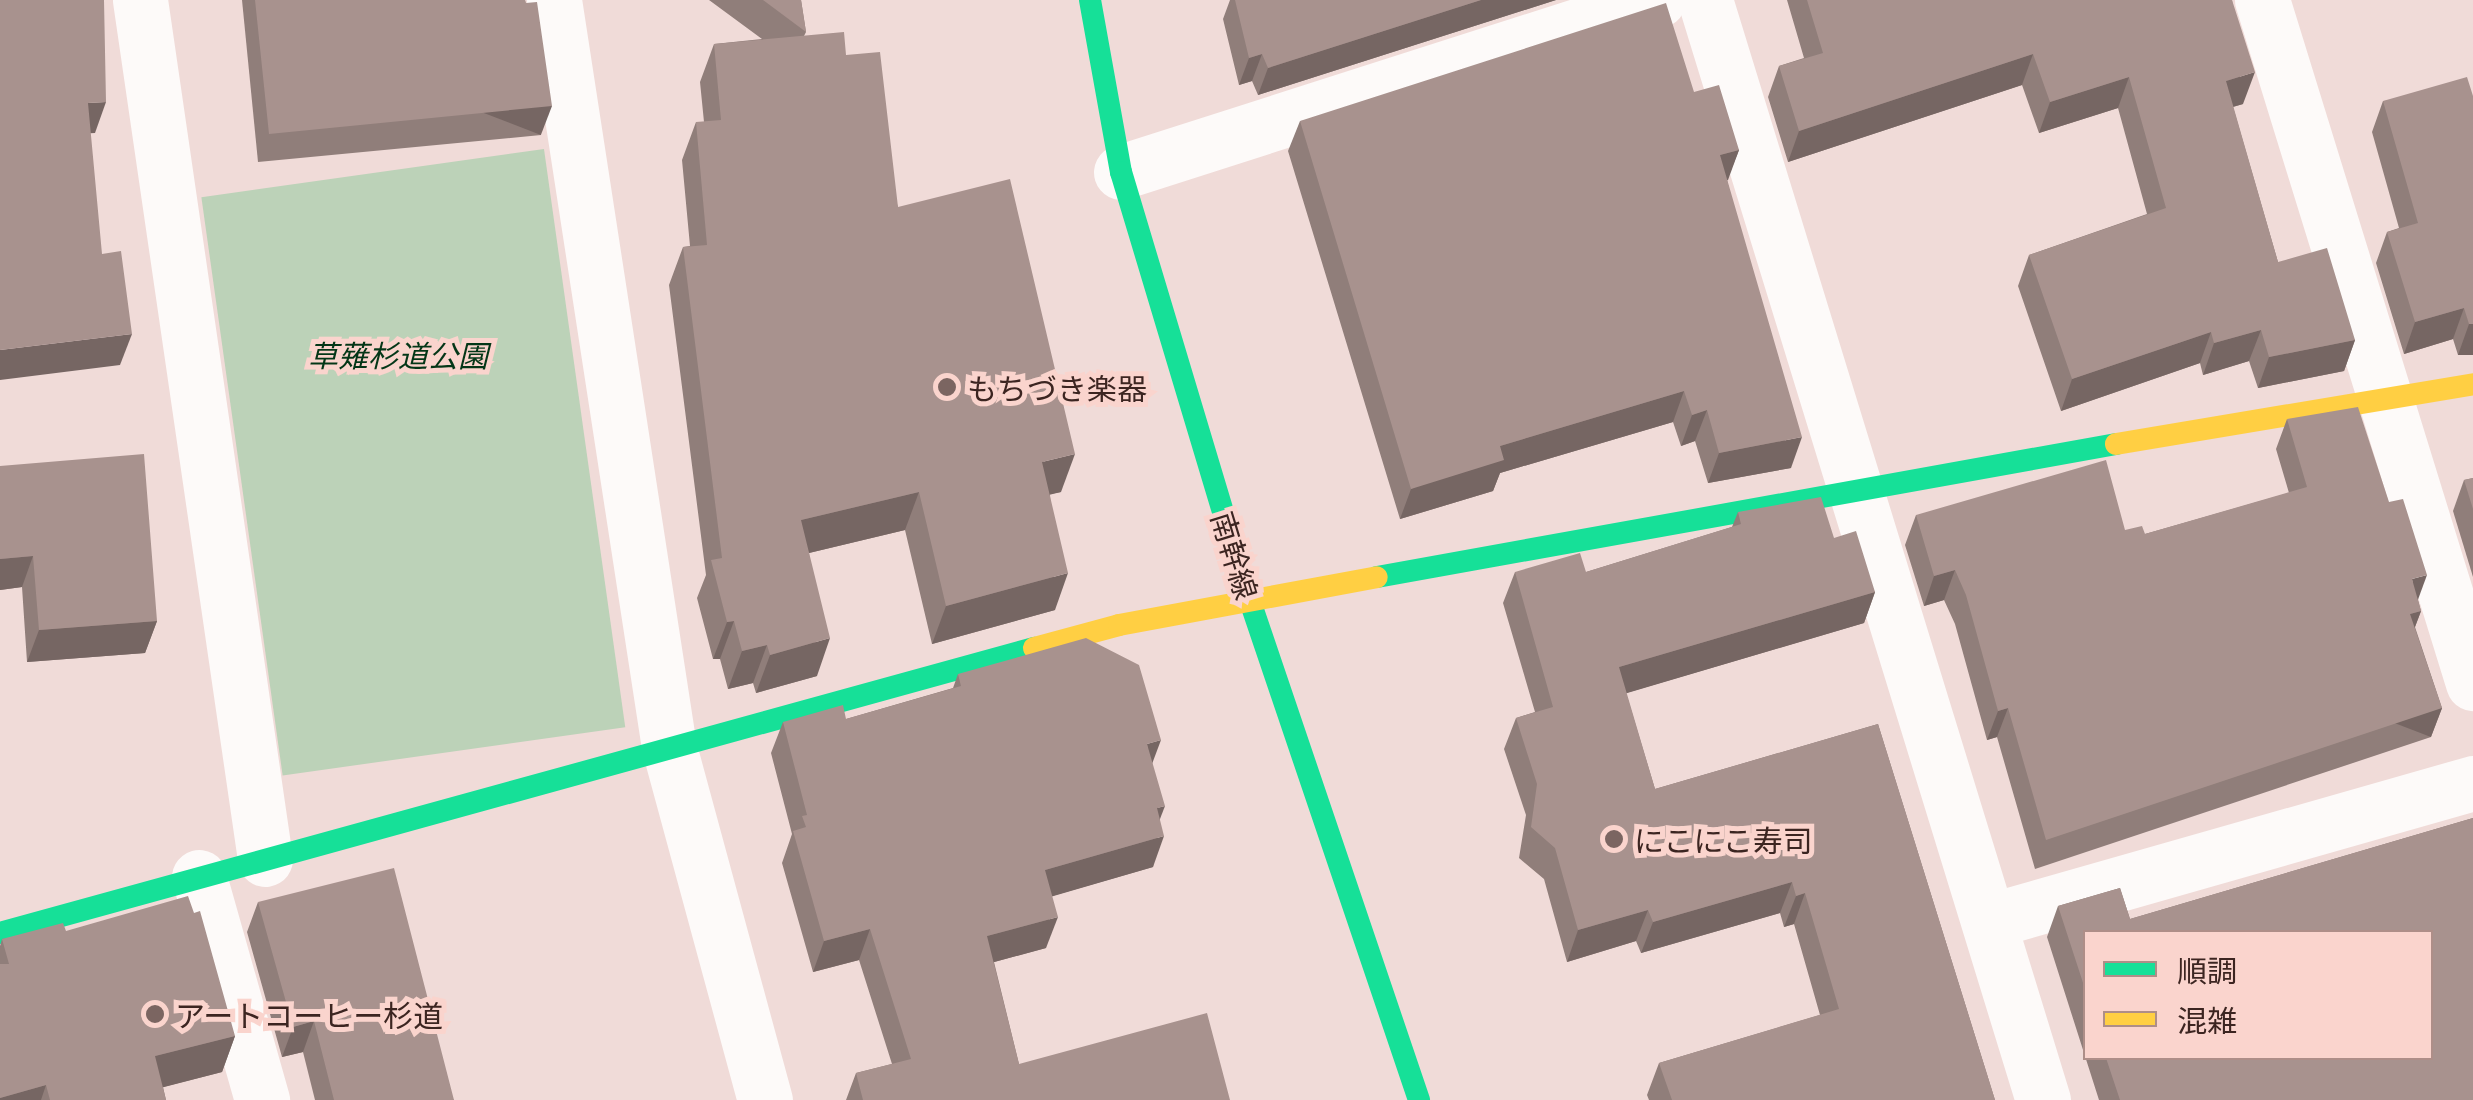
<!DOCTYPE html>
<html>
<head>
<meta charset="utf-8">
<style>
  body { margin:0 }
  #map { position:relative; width:2473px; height:1100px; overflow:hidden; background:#f0dbd8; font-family:Georgia,"Noto Sans JP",serif }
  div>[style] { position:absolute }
  .green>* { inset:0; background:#bcd2b8; transform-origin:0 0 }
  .street>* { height:55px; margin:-27.5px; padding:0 27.5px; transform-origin:27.5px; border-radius:27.5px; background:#fdfaf9 }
  .fast>* { height:22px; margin:-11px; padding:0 11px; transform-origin:11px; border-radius:11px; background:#16e098 }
  .slow>* { height:22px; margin:-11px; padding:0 11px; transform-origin:11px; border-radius:11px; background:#ffcf43 }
  .wall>* { inset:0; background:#907e7a }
  .shaded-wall>* { inset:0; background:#766663; transform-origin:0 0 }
  .building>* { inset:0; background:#a8928e }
  .dots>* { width:28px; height:28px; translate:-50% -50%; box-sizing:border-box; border:5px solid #fad4cd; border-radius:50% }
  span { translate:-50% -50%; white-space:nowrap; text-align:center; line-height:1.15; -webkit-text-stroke:10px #fad4cd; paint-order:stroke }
  .park-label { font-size:30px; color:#043617; font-style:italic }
  .poi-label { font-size:30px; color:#3c2521 }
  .left { translate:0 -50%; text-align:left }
  .street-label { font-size:30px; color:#3c2521 }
  .legend { position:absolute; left:2083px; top:930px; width:350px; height:130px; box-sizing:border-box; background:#fad4cd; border:2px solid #ae8e88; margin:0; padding:12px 18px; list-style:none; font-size:30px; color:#3c2521 }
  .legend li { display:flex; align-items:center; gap:20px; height:50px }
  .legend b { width:50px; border:2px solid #ae8e88 }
</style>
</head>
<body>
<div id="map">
  <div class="green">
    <div style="left:544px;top:149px;width:584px;height:346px;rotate:82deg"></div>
  </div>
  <div class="street">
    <div style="left:140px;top:0;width:868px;rotate:81.72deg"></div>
    <div style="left:554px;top:0;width:756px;rotate:81.25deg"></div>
    <div style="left:669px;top:747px;width:366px;rotate:74.8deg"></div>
    <div style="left:1705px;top:0;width:1151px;rotate:72.92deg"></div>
    <div style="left:2262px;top:0;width:715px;rotate:72.83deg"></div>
    <div style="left:1121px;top:172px;width:564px;rotate:-17.76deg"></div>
    <div style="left:199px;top:877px;width:232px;rotate:74.2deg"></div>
    <div style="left:1989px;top:921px;width:503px;rotate:-15.91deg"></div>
  </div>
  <div class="fast">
    <div style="left:1090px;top:0;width:175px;rotate:79.8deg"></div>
    <div style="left:1121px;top:172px;width:448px;rotate:73.3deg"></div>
    <div style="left:1250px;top:601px;width:527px;rotate:71.29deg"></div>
    <div style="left:1377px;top:577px;width:751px;rotate:-10.2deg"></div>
    <div style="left:0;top:933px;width:1073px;rotate:-15.41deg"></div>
  </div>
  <div class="slow">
    <div style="left:2116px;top:444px;width:362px;rotate:-9.5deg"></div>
    <div style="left:1034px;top:648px;width:88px;rotate:-15.1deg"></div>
    <div style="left:1119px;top:625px;width:262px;rotate:-10.5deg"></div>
  </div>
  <div class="wall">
    <div style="clip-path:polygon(242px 0,525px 0,541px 135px,258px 162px)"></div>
    <div style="clip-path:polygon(709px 0,801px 0,806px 32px,804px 36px,846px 55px,898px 207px,1061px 492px,1050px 494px,1055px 610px,932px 644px,905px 530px,809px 553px,817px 676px,756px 693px,753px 683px,728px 689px,720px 659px,713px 659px,697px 598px,706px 575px,669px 285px,683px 247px,690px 246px,682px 160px,696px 122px,704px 122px,700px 82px,714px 44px,762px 39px)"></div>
    <div style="clip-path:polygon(1230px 0,1556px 0,1258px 95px,1252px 81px,1239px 85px,1223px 19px)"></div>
    <div style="clip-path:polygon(1787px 0,2232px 0,2243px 104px,2233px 107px,2278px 262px,2355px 340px,2344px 371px,2258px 388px,2249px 361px,2203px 375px,2200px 363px,2061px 411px,2018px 286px,2029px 255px,2147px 214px,2118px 108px,2039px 133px,2022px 85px,1788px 162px,1768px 97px,1779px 66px,1804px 58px)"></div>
    <div style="clip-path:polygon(1694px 92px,1739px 150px,1727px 180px,1791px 468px,1708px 483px,1695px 441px,1681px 446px,1673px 422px,1500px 473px,1493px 491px,1400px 519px,1288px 151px,1300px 121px)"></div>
    <div style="clip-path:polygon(2473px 96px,2473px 355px,2458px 355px,2453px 339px,2404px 354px,2376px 263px,2387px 232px,2399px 228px,2372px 132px,2383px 101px)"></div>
    <div style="clip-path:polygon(2287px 419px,2418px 600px,2421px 611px,2415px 627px,2442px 708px,2431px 737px,2035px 869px,1997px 737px,1987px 740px,1955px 624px,1944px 600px,1924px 606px,1905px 545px,1916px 515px,2125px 530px,2145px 534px,2289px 493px,2276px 449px)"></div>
    <div style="clip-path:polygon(0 466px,157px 621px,145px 653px,27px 662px,22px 587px,0 590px)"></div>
    <div style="clip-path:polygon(2473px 478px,2473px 577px,2453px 511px,2464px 480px)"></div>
    <div style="clip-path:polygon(1738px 512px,1834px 538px,1875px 592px,1864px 623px,1626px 693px,1655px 789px,1878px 724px,1995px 1100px,1649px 1100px,1647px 1095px,1659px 1063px,1820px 1015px,1794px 924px,1784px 927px,1780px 913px,1641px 953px,1636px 941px,1567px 962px,1544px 879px,1519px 858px,1526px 815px,1504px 749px,1516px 718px,1535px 712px,1503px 603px,1515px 572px,1586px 572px,1732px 527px)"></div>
    <div style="clip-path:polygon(958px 674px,1152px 763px,1160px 819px,1153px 867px,1052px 896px,1046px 948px,994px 962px,1019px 1064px,1230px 1100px,846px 1100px,856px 1073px,892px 1064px,859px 960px,813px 972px,782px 863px,792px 834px,771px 753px,783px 722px,846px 719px,953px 688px)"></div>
    <div style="clip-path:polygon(evenodd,2473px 818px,2473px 1100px,2099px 1100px,2047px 937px,2058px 906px,2120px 888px,2130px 919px,2473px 818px,2086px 932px,2430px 932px,2430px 1058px,2086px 1058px,2086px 932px)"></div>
    <div style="clip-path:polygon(258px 902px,454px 1100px,315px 1100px,303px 1052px,282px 1057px,247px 932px)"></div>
    <div style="clip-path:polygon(66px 931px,235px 1036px,222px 1072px,163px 1087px,166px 1100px,0 1100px,0 946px,2px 939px)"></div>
  </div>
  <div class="shaded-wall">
    <div style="clip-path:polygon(1481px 0,1556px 0,1258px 95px,1268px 68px)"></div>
    <div style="clip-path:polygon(1262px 54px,1252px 81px,1239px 85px,1249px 58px)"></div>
    <div style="clip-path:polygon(2033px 54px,2022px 85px,1788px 162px,1799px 131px)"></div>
    <div style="clip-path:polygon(2255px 72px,2243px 104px,2214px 112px,2226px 81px)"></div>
    <div style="clip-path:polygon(2129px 77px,2118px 108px,2039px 133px,2050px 102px)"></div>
    <div style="clip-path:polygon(106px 102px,95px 133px,76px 134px,88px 103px)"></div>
    <div style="left:552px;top:106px;width:31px;height:284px;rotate:111deg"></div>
    <div style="clip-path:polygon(1739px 150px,1728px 180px,1708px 186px,1720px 155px)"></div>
    <div style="clip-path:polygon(2464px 308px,2453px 339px,2404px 354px,2415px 322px)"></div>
    <div style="clip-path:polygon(2469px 324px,2473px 324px,2473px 355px,2458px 355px)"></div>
    <div style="clip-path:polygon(2261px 330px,2249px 361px,2203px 375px,2214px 343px)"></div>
    <div style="clip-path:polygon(2211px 332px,2200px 363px,2061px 411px,2072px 379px)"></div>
    <div style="clip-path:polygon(132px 334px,120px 365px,0 380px,0 350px)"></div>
    <div style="clip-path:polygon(2355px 340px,2344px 371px,2258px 388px,2269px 357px)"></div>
    <div style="clip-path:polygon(1684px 391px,1673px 422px,1500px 473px,1493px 491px,1400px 519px,1411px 489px,1500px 446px)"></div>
    <div style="clip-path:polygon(1707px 410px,1695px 441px,1681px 446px,1692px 415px)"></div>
    <div style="clip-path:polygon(1802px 437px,1791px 468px,1708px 483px,1719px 453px)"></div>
    <div style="clip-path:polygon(1075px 454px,1061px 492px,1028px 500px,1042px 462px)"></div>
    <div style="clip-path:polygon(919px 492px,905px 530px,788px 558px,801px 520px)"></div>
    <div style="clip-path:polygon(33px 556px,22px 587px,0 590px,0 559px)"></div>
    <div style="clip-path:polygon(1955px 570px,1944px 600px,1924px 606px,1934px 576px)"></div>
    <div style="clip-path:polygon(1068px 573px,1055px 610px,932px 644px,946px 606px)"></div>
    <div style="clip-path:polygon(2427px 575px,2416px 605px,2412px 579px)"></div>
    <div style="clip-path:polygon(1875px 592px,1864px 623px,1607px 699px,1619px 667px)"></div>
    <div style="clip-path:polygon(2421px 611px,2410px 640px,2410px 614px)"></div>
    <div style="clip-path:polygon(157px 621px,145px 653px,27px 662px,39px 630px)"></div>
    <div style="clip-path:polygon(734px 621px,720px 659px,713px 659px,727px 622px)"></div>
    <div style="clip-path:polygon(830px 638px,817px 676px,756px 693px,770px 655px)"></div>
    <div style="clip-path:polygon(767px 645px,753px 683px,728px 689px,742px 651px)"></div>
    <div style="clip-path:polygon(2008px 708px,1997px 737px,1987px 740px,1998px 711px)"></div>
    <div style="left:2442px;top:708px;width:31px;height:417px;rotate:111deg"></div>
    <div style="clip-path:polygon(1161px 740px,1149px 772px,1147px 744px)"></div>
    <div style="clip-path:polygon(1165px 806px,1153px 837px,1157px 808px)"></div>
    <div style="clip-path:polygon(1164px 836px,1153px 867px,1033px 902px,1045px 870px)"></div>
    <div style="clip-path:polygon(1792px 882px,1780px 913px,1641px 953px,1653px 922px)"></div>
    <div style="clip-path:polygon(1805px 893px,1794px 924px,1784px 927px,1796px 896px)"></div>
    <div style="clip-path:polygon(1648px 910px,1636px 941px,1567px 962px,1578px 930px)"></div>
    <div style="clip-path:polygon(1058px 917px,1046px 948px,976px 967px,987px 936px)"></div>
    <div style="clip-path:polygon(870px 929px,859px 960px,813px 972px,824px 941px)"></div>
    <div style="clip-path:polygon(314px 1021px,303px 1052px,282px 1057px,293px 1027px)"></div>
    <div style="clip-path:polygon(235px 1036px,222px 1072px,141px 1093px,155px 1056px)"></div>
    <div style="clip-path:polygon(46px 1085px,41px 1100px,0 1100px,0 1098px)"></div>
  </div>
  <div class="building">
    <div style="clip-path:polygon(0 0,104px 0,106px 102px,88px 103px,102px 254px,121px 251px,132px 334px,0 350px)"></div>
    <div style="clip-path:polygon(255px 0,525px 0,526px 3px,537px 2px,552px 106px,269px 134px)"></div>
    <div style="clip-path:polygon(763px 0,801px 0,806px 32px)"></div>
    <div style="clip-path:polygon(1235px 0,1481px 0,1268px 68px,1262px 54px,1249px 58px)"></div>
    <div style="clip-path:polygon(1807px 0,2232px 0,2255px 72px,2226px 81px,2278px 262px,2327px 248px,2355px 340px,2269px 357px,2261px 330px,2214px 343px,2211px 332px,2072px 379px,2029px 255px,2166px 208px,2129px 77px,2050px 102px,2033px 54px,1799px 131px,1779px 66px,1823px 53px)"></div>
    <div style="clip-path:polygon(1666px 3px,1694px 92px,1719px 85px,1739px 150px,1720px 155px,1802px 437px,1719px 453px,1707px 410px,1692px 415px,1684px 391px,1500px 446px,1504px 460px,1411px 489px,1300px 121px)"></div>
    <div style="clip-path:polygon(844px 32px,846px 55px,880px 52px,898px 207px,1010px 179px,1075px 454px,1042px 462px,1068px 573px,946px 606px,919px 492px,801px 520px,830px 638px,770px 655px,767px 645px,742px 651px,734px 621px,727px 622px,711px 560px,722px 558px,683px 247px,707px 245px,696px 122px,721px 120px,714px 44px)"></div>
    <div style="clip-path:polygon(2467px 77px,2473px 96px,2473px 324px,2469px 324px,2464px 308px,2415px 322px,2387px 232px,2418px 223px,2383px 101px)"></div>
    <div style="clip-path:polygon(2358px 407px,2389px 502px,2403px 499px,2427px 575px,2412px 579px,2421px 611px,2410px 614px,2442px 708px,2046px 840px,2008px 708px,1998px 711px,1966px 595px,1955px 570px,1934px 576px,1916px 515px,2106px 460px,2125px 530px,2142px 526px,2145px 534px,2307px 487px,2287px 419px)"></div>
    <div style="clip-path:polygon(144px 454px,157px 621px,39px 630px,33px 556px,0 559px,0 466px)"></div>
    <div style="clip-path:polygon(2473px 478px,2473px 509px,2464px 480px)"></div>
    <div style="clip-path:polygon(1821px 497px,1834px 538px,1856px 531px,1875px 592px,1619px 667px,1655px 789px,1878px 724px,1995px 1100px,1672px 1100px,1659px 1063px,1839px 1009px,1805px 893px,1796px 896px,1792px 882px,1653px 922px,1648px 910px,1578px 930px,1555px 848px,1531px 827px,1537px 784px,1516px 718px,1553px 707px,1515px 572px,1580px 553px,1586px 572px,1741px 524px,1738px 512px)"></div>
    <div style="clip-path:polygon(1086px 638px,1139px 665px,1161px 740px,1147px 744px,1165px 806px,1157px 808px,1164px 836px,1045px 870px,1058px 917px,987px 936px,1019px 1064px,1207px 1013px,1230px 1100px,863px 1100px,856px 1073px,911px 1059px,870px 929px,824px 941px,793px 831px,806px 827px,802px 816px,807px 815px,783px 722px,843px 705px,846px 719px,961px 686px,958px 674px)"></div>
    <div style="clip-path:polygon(2473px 818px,2473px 1100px,2120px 1100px,2106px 1058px,2430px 1058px,2430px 932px,2086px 932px,2086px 992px,2058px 906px,2120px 888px,2130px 919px)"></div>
    <div style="clip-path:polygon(394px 868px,454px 1100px,334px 1100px,314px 1021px,293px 1027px,258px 902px)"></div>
    <div style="clip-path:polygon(188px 896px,194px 913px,200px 911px,235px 1036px,155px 1056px,166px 1100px,50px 1100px,46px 1085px,0 1098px,0 964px,9px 964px,2px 939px,63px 923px,66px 931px)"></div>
  </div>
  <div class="dots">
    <div style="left:947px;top:387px;background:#7b6561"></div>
    <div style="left:1614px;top:839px;background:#7b6561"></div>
    <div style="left:155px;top:1014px;background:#7b6561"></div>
  </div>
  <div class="park-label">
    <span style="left:398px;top:354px">草薙杉道公園</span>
  </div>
  <div class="poi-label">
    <span class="left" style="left:967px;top:387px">もちづき楽器</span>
    <span class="left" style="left:1634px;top:839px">にこにこ寿司</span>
    <span class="left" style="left:175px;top:1014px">アートコーヒー杉道</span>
  </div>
  <div class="street-label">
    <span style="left:1236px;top:555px;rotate:73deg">南幹線</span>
  </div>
  <ul class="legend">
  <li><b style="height:12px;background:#16e098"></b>順調</li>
  <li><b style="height:12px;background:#ffcf43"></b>混雑</li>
  </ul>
</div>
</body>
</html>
